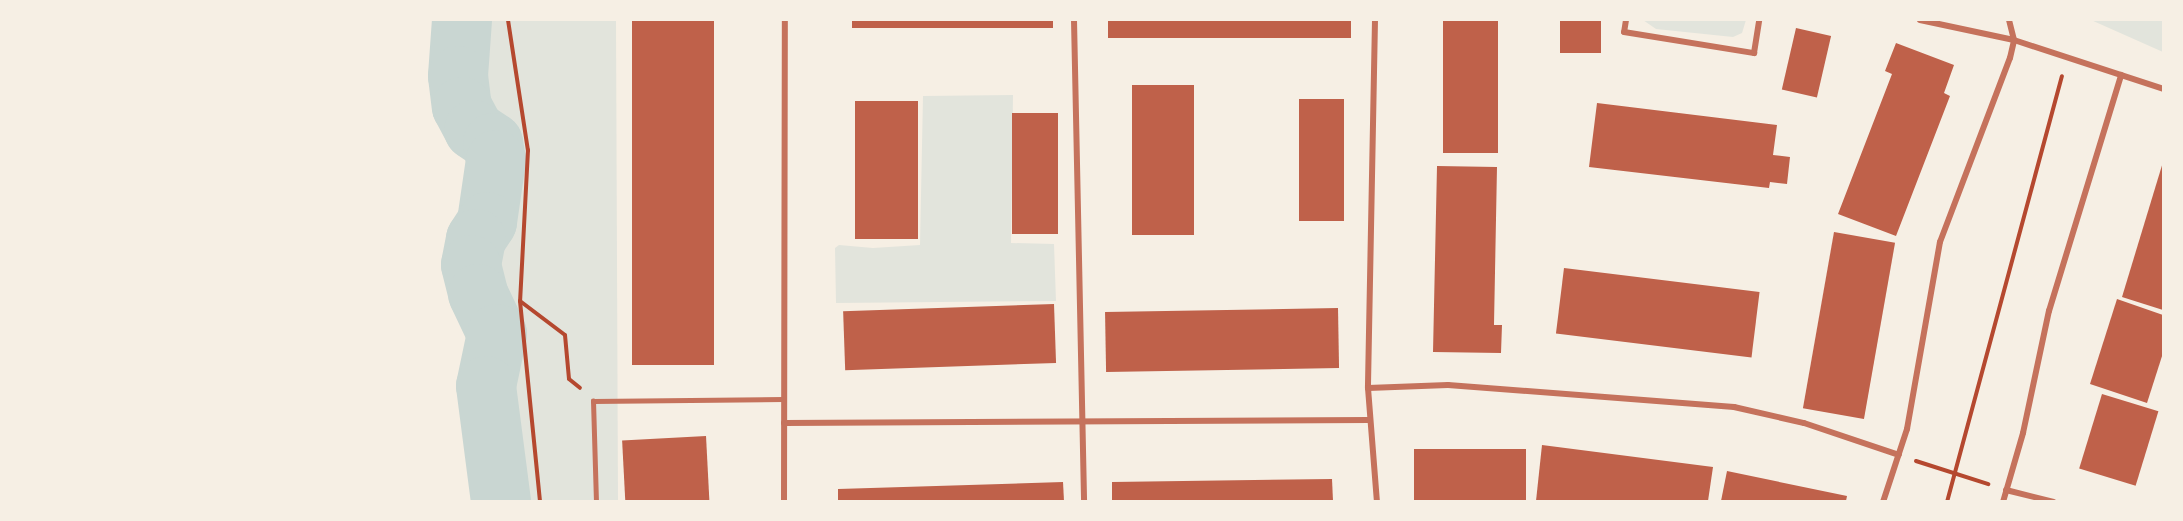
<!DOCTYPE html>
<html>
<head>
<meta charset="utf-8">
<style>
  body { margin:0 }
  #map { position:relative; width:2183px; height:521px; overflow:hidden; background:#f6efe4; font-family:Roboto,sans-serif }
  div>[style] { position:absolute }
  .green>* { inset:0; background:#e2e4dc }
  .river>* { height:60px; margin:-30px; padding:0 30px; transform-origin:30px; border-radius:30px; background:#c9d6d2 }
  .building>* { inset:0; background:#bf614a; transform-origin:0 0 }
  .path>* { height:4px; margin:-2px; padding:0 2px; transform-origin:2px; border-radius:2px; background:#b5482f }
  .service>* { height:4.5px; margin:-2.25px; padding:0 2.25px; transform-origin:2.25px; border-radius:2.25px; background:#c5725c }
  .minor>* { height:6px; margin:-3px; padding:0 3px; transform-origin:3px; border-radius:3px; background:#c5725c }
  span { translate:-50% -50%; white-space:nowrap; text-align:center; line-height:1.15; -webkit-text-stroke:4.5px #f6efe4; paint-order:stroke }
  .frame { position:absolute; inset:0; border:21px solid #f6efe4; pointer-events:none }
</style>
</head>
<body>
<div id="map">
  <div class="green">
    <div style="clip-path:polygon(477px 20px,616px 20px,618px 501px,505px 501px)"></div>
    <div style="clip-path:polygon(1643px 20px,1746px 20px,1742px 33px,1733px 37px,1656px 29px)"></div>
    <div style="clip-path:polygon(2091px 20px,2163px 20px,2163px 52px)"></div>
    <div style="clip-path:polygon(1013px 95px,1011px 243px,1054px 244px,1056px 301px,836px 303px,835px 248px,839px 245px,873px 248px,920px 245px,923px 96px)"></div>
  </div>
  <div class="river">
    <div style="left:462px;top:20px;width:56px;rotate:94.1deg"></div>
    <div style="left:458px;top:76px;width:31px;rotate:83deg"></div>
    <div style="left:462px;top:107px;width:26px;rotate:62deg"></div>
    <div style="left:474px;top:130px;width:23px;rotate:34deg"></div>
    <div style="left:493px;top:143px;width:17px;rotate:80deg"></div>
    <div style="left:496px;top:160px;width:63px;rotate:98.3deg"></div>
    <div style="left:487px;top:222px;width:20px;rotate:123deg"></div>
    <div style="left:476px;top:239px;width:26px;rotate:101deg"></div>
    <div style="left:471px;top:265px;width:30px;rotate:76deg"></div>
    <div style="left:478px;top:294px;width:44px;rotate:64.6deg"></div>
    <div style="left:497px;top:334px;width:53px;rotate:101.9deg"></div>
    <div style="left:486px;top:386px;width:117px;rotate:82.6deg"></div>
  </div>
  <div class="building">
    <div style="left:632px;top:20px;width:82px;height:345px"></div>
    <div style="left:852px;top:20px;width:201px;height:8px"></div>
    <div style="left:1108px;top:20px;width:243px;height:18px"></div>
    <div style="left:1443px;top:20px;width:55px;height:133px"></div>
    <div style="left:1560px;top:20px;width:41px;height:33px"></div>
    <div style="left:1796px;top:28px;width:36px;height:63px;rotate:13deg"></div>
    <div style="clip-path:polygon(1896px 43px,1954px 65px,1944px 93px,1950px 96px,1896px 236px,1838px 214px,1892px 74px,1885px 71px)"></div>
    <div style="left:1132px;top:85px;width:62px;height:150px"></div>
    <div style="left:1299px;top:99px;width:45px;height:122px"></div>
    <div style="left:855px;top:101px;width:63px;height:138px"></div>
    <div style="clip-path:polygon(1597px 103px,1777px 125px,1773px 155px,1790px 157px,1787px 184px,1770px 182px,1769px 188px,1589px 167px)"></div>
    <div style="left:1012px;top:113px;width:46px;height:121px"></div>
    <div style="clip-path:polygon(2163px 162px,2163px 310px,2122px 297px)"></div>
    <div style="clip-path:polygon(1437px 166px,1497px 167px,1494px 325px,1502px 325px,1501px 353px,1433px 352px)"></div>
    <div style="left:1834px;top:232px;width:62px;height:179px;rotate:10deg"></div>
    <div style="left:1564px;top:268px;width:197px;height:66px;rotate:7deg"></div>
    <div style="clip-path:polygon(2117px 299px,2163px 315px,2163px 353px,2147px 403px,2090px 384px)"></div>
    <div style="left:1054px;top:304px;width:59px;height:211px;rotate:88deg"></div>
    <div style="left:1338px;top:308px;width:60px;height:233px;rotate:89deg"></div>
    <div style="left:2102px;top:394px;width:59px;height:78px;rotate:17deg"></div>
    <div style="left:706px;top:436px;width:65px;height:84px;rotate:87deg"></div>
    <div style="clip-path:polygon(1542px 445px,1713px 467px,1708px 501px,1536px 501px)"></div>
    <div style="left:1414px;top:449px;width:112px;height:52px"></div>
    <div style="clip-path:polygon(1727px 471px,1847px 496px,1846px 501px,1721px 501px)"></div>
    <div style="clip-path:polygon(1332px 479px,1333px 501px,1112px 501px,1112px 482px)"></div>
    <div style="clip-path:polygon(1063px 482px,1064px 501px,838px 501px,838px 489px)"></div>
  </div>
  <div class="path">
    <div style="left:508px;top:20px;width:132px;rotate:81.3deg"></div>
    <div style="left:528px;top:150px;width:151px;rotate:93deg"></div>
    <div style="left:520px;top:301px;width:202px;rotate:84.3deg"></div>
    <div style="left:520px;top:301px;width:56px;rotate:37.1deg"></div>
    <div style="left:565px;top:335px;width:44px;rotate:84.8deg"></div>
    <div style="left:569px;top:379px;width:14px;rotate:39deg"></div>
    <div style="left:1916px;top:461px;width:76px;rotate:17.7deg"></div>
    <div style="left:1947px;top:502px;width:441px;rotate:-74.9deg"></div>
  </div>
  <div class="service">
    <div style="left:596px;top:502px;width:101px;rotate:-91.7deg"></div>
    <div style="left:593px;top:401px;width:190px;rotate:-0.6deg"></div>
  </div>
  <div class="minor">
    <div style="left:1074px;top:20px;width:482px;rotate:88.8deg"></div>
    <div style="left:1375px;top:20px;width:368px;rotate:91.1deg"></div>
    <div style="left:1368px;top:388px;width:114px;rotate:85.5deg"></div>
    <div style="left:1626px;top:20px;width:12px;rotate:99deg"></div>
    <div style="left:1624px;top:32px;width:132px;rotate:9.2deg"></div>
    <div style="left:1754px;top:53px;width:33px;rotate:-81deg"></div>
    <div style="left:1920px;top:20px;width:96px;rotate:12deg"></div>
    <div style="left:2014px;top:40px;width:158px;rotate:18.1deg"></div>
    <div style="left:1368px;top:388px;width:80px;rotate:-2.1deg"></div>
    <div style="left:1448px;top:385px;width:287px;rotate:4.4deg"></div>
    <div style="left:1734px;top:407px;width:72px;rotate:12.9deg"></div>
    <div style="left:1804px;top:423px;width:100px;rotate:18.6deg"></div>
    <div style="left:784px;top:423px;width:585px;rotate:-0.29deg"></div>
    <div style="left:2006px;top:490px;width:49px;rotate:14deg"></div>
    <div style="left:784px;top:502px;width:482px;rotate:-89.9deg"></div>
    <div style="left:1883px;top:502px;width:77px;rotate:-71.8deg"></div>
    <div style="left:1907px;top:429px;width:190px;rotate:-80deg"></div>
    <div style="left:1940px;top:242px;width:197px;rotate:-69.2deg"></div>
    <div style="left:2010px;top:58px;width:18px;rotate:-77deg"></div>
    <div style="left:2014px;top:40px;width:21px;rotate:-104deg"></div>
    <div style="left:2003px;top:502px;width:72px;rotate:-73.8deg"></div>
    <div style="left:2023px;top:433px;width:125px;rotate:-78deg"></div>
    <div style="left:2049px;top:311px;width:247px;rotate:-73deg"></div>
  </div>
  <div class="frame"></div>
</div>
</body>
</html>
